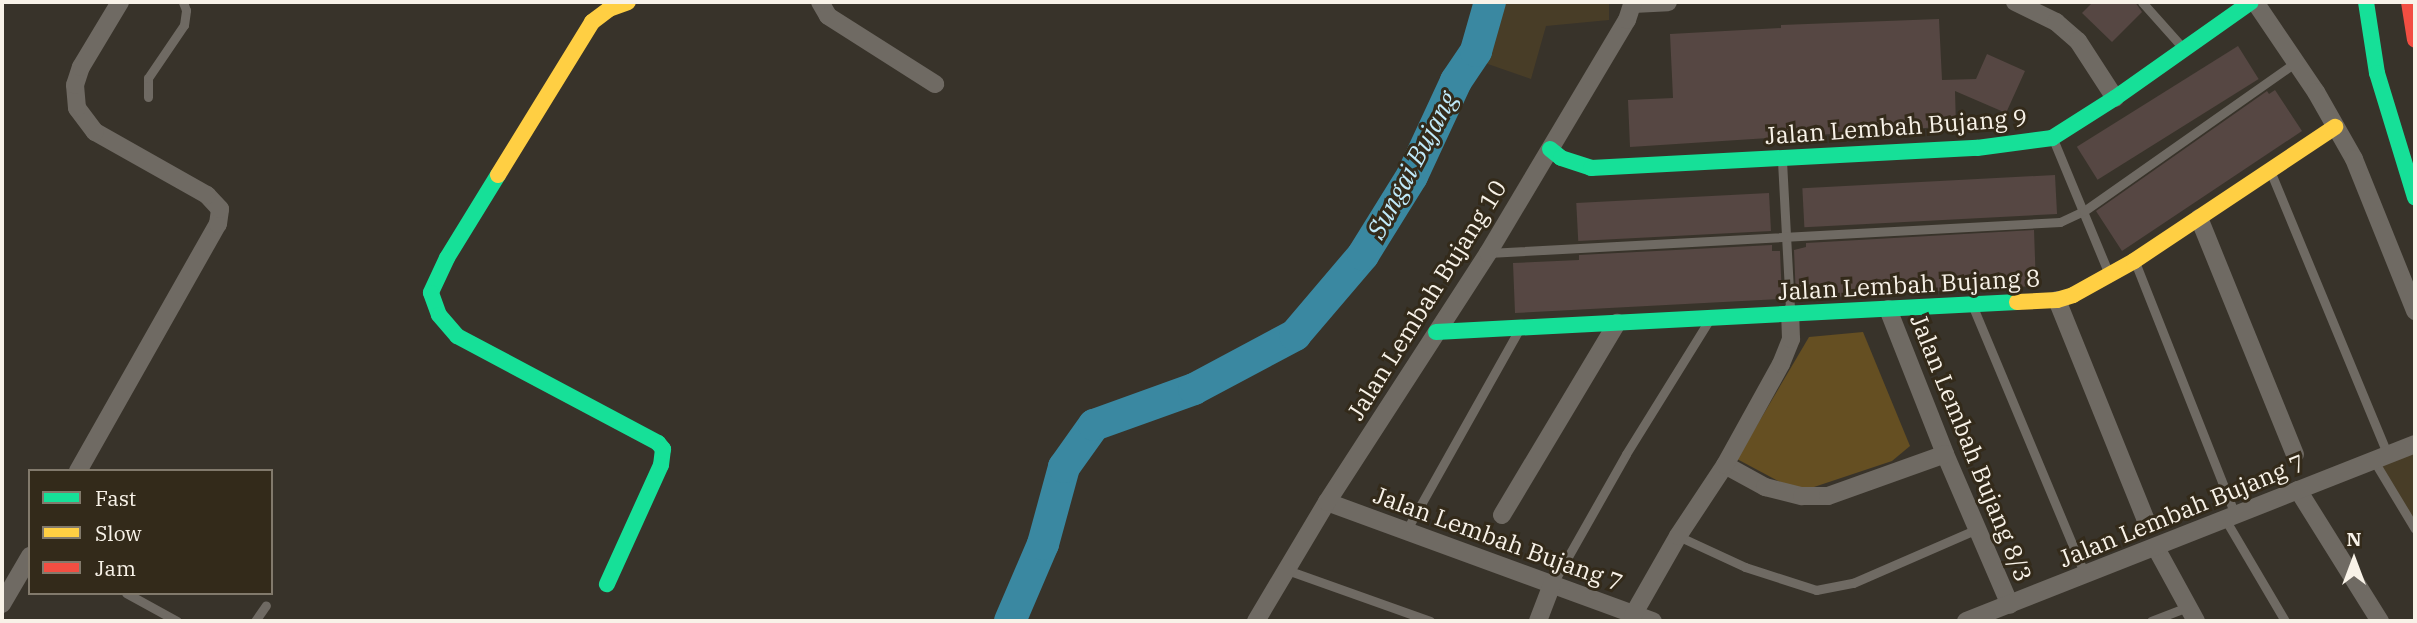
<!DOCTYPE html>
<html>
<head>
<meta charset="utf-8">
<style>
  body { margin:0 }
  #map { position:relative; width:2417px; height:623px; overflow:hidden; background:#38332a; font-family:"IBM Plex Serif",serif }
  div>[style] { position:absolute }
  .built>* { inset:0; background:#483d27 }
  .green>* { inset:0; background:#654f22 }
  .river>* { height:32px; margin:-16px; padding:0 16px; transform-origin:16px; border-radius:16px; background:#3a88a1 }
  .building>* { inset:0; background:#564743; transform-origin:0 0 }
  .lane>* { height:9px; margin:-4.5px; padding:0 4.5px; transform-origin:4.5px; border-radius:4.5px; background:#6f6a63 }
  .street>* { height:18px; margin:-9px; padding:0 9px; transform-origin:9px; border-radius:9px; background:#6f6a63 }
  .fast>* { height:16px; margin:-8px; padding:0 8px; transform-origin:8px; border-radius:8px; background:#16e098 }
  .slow>* { height:16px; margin:-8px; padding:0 8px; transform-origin:8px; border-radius:8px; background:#ffcf43 }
  .jam>* { height:16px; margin:-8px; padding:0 8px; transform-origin:8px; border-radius:8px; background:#f24e42 }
  span { translate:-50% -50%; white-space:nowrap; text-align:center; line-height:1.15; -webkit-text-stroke:6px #332a1a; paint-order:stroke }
  .street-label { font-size:24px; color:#f8f2e8 }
  .water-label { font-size:26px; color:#c0eafa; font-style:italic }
  .frame { position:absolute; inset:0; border:4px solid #f8f2e8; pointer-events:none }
  .legend { position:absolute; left:28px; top:469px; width:245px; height:126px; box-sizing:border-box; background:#332a1a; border:2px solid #827a6c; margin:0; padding:9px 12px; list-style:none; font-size:21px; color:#f8f2e8 }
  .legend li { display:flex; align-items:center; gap:14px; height:35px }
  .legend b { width:35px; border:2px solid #827a6c }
  .north { position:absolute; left:2319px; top:525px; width:70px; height:70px; -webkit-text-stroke:5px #332a1a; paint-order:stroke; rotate:0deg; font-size:19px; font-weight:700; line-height:28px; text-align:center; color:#f8f2e8 }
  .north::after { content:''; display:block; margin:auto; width:24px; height:32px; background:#f8f2e8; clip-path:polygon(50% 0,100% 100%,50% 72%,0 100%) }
</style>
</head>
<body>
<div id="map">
  <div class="built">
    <div style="clip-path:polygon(1501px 2px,1609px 2px,1609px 20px,1546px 26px,1531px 79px,1485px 63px)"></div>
    <div style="clip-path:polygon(2415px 445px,2415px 529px,2378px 468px)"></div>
  </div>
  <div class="green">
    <div style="clip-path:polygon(1863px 332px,1910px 446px,1892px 461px,1799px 492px,1737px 459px,1809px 337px)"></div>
  </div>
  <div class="river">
    <div style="left:1010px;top:621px;width:84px;rotate:-66.8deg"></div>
    <div style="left:1043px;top:544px;width:80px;rotate:-74.7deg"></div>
    <div style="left:1064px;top:467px;width:52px;rotate:-54.5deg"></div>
    <div style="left:1094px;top:425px;width:106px;rotate:-19.8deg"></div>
    <div style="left:1194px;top:389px;width:115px;rotate:-28.1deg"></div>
    <div style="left:1295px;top:335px;width:105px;rotate:-49.6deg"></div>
    <div style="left:1363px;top:255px;width:93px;rotate:-58.2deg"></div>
    <div style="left:1412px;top:176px;width:105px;rotate:-65.1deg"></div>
    <div style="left:1456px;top:81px;width:36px;rotate:-56deg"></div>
    <div style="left:1476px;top:51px;width:51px;rotate:-74.1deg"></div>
  </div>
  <div class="building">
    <div style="clip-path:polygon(2093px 2px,2135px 2px,2142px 12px,2112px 42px,2082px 13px)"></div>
    <div style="clip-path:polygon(1939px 19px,1942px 80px,1976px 79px,1987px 54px,2025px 71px,2006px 113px,1955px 91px,1956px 126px,1630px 147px,1628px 100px,1673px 98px,1670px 34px,1781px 28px,1781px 25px)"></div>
    <div style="left:2238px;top:46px;width:39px;height:190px;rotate:58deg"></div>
    <div style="clip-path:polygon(2275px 90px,2302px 131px,2122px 251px,2096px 211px,2267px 91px,2269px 94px)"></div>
    <div style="left:2055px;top:175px;width:39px;height:253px;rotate:87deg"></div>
    <div style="left:1769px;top:193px;width:38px;height:193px;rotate:87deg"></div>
    <div style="clip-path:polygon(2034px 230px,2036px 286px,1796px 299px,1794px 250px,1806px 247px,1806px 243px)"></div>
    <div style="clip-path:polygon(1772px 245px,1772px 251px,1780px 251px,1782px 299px,1515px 313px,1513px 263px,1579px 260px,1579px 255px)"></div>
  </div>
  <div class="lane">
    <div style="left:2142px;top:2px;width:62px;rotate:48.3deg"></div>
    <div style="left:148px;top:97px;width:19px;rotate:-90deg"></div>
    <div style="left:148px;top:78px;width:64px;rotate:-55.8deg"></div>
    <div style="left:184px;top:25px;width:15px;rotate:-82deg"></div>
    <div style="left:186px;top:10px;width:9px;rotate:-111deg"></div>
    <div style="left:2053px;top:139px;width:144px;rotate:67.5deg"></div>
    <div style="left:1782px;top:161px;width:150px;rotate:86.9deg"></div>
    <div style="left:2271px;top:173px;width:306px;rotate:67.5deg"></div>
    <div style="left:1488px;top:253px;width:573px;rotate:-3.1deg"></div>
    <div style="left:2060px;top:222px;width:26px;rotate:-25deg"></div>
    <div style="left:2084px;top:211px;width:259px;rotate:-35.1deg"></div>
    <div style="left:2135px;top:262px;width:271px;rotate:68.4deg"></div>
    <div style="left:1973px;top:307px;width:290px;rotate:67.3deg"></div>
    <div style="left:2374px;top:461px;width:79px;rotate:58.9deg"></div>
    <div style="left:2225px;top:519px;width:118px;rotate:59.5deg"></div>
    <div style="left:1406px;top:531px;width:227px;rotate:-60.7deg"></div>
    <div style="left:1678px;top:536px;width:74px;rotate:24.8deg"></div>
    <div style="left:1745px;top:567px;width:75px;rotate:17.9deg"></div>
    <div style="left:1816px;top:590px;width:38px;rotate:-11deg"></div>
    <div style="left:1853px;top:583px;width:135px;rotate:-23.5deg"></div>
    <div style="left:1287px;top:570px;width:152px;rotate:19.6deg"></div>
    <div style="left:1552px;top:585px;width:150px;rotate:-60.5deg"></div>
    <div style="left:1626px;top:454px;width:155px;rotate:-58.2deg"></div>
    <div style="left:126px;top:593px;width:58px;rotate:28.8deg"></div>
    <div style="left:255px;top:621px;width:19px;rotate:-55deg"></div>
    <div style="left:2151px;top:621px;width:39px;rotate:-21deg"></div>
  </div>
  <div class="street">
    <div style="left:820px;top:2px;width:16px;rotate:60deg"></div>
    <div style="left:828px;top:16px;width:127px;rotate:32.4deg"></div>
    <div style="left:2015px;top:2px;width:46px;rotate:26deg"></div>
    <div style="left:2056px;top:22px;width:29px;rotate:41deg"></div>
    <div style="left:2078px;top:41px;width:68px;rotate:57deg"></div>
    <div style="left:2255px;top:2px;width:109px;rotate:55.9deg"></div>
    <div style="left:2316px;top:92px;width:77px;rotate:60.4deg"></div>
    <div style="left:2354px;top:159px;width:164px;rotate:68.1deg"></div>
    <div style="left:1633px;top:4px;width:35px;rotate:-3deg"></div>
    <div style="left:2199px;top:218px;width:255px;rotate:67.9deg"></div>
    <div style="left:2057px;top:300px;width:240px;rotate:68deg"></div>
    <div style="left:1888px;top:309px;width:156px;rotate:68.5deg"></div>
    <div style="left:1945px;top:454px;width:164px;rotate:66.7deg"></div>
    <div style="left:1725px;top:465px;width:46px;rotate:28.8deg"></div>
    <div style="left:1765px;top:487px;width:38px;rotate:14deg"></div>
    <div style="left:1802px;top:496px;width:26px"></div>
    <div style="left:1828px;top:496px;width:124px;rotate:-19.7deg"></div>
    <div style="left:78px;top:471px;width:284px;rotate:-60.5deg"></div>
    <div style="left:218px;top:224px;width:15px;rotate:-82deg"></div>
    <div style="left:220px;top:209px;width:19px;rotate:-133deg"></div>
    <div style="left:207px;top:195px;width:129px;rotate:-150.6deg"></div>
    <div style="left:95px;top:132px;width:30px;rotate:-127deg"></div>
    <div style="left:77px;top:108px;width:23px;rotate:-95deg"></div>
    <div style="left:75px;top:85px;width:19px;rotate:-72deg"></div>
    <div style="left:81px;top:67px;width:76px;rotate:-59deg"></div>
    <div style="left:2298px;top:490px;width:155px;rotate:58deg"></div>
    <div style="left:1327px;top:502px;width:347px;rotate:20.1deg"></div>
    <div style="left:1502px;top:515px;width:224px;rotate:-59.1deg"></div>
    <div style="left:2156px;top:548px;width:83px;rotate:61.3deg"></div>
    <div style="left:2px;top:604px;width:56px;rotate:-59.7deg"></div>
    <div style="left:1633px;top:615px;width:91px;rotate:-60.3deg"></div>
    <div style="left:1678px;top:536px;width:85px;rotate:-56.5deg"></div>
    <div style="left:1725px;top:465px;width:115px;rotate:-61deg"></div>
    <div style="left:1781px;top:364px;width:27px;rotate:-68deg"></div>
    <div style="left:1791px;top:339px;width:26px;rotate:-92deg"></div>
    <div style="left:1256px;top:621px;width:139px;rotate:-59.2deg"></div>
    <div style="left:1327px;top:502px;width:297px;rotate:-57.1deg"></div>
    <div style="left:1488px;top:253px;width:271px;rotate:-59.2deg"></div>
    <div style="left:1627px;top:20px;width:19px;rotate:-72deg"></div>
    <div style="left:1538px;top:621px;width:39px;rotate:-69deg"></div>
    <div style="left:1966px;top:621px;width:483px;rotate:-21.5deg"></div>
  </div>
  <div class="fast">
    <div style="left:2366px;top:2px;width:72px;rotate:81.2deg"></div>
    <div style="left:2377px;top:73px;width:130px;rotate:73deg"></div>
    <div style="left:1550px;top:149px;width:14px;rotate:39deg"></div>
    <div style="left:1561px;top:158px;width:32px;rotate:18deg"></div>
    <div style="left:1591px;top:168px;width:387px;rotate:-3deg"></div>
    <div style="left:1977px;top:148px;width:76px;rotate:-7.6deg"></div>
    <div style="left:2052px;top:138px;width:75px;rotate:-32.4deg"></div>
    <div style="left:2115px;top:98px;width:166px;rotate:-35.2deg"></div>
    <div style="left:498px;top:175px;width:97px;rotate:121.6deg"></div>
    <div style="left:447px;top:258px;width:38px;rotate:115deg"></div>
    <div style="left:431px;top:293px;width:23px;rotate:70deg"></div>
    <div style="left:439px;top:315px;width:28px;rotate:49deg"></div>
    <div style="left:457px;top:336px;width:228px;rotate:28deg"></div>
    <div style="left:658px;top:443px;width:8px;rotate:50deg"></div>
    <div style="left:663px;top:449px;width:16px;rotate:97deg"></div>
    <div style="left:661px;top:465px;width:131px;rotate:114.4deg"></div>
    <div style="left:1436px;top:332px;width:582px;rotate:-2.96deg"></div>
  </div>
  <div class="slow">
    <div style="left:498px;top:175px;width:180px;rotate:-58.4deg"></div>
    <div style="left:592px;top:22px;width:21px;rotate:-37deg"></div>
    <div style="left:609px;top:9px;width:20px;rotate:-20deg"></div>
    <div style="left:2017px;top:302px;width:40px;rotate:-2.9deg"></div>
    <div style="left:2057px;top:300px;width:17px;rotate:-17deg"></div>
    <div style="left:2073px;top:295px;width:70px;rotate:-29.1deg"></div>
    <div style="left:2134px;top:261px;width:242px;rotate:-33.7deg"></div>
  </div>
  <div class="jam">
    <div style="left:2409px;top:2px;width:38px;rotate:81deg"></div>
  </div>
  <div class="street-label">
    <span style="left:1896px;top:127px;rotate:-4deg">Jalan Lembah Bujang 9</span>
    <span style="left:1909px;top:285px;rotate:-3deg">Jalan Lembah Bujang 8</span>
    <span style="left:1427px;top:300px;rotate:-58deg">Jalan Lembah Bujang 10</span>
    <span style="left:1971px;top:448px;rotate:68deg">Jalan Lembah Bujang 8/3</span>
    <span style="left:2182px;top:511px;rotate:-22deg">Jalan Lembah Bujang 7</span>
    <span style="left:1498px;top:539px;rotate:20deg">Jalan Lembah Bujang 7</span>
  </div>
  <div class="water-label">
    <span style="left:1412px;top:165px;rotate:-62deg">Sungai Bujang</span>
  </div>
  <div class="frame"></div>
  <ul class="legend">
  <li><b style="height:9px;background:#16e098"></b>Fast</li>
  <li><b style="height:9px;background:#ffcf43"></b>Slow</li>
  <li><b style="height:9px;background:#f24e42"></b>Jam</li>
  </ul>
  <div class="north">N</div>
</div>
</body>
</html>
